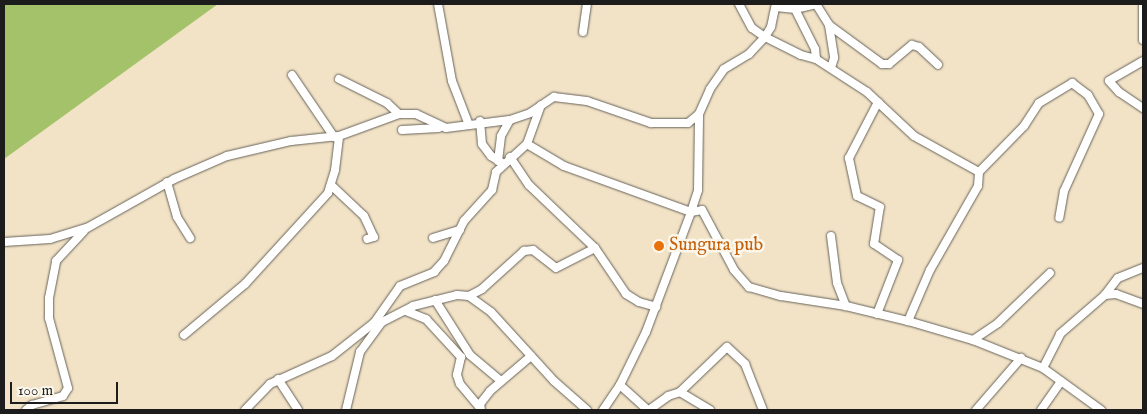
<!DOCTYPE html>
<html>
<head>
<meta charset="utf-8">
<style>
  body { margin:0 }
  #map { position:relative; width:1147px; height:414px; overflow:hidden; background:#f2e3c7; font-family:"IM FELL English",serif }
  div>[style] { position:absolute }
  .green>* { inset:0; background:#a4c269 }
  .roads { filter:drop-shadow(0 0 1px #676258) drop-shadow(0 0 1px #676258) }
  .minor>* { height:8px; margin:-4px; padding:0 4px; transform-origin:4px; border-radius:4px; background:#fff }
  .dots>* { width:14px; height:14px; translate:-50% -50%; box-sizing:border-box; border:2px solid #fbf7ec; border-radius:50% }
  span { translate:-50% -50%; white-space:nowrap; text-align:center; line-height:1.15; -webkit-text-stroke:5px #fbf7ec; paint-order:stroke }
  .food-label { font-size:18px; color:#c56008 }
  .left { translate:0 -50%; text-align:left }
  .frame { position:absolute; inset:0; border:5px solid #1c1c1c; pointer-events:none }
  .scale { position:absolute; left:10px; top:382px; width:108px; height:22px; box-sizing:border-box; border:2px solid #1c1c1c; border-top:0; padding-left:6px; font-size:15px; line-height:18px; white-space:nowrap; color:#1c1c1c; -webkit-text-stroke:4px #fbf7ec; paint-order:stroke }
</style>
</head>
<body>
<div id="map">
  <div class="green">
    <div style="clip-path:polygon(4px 4px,218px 4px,4px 159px)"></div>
  </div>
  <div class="roads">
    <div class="minor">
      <div style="left:438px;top:4px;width:78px;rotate:79.7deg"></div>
      <div style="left:452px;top:81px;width:47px;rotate:68.9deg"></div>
      <div style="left:739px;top:4px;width:27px;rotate:62deg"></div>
      <div style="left:752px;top:28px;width:16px;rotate:35deg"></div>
      <div style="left:765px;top:37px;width:40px;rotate:26.6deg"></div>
      <div style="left:801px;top:55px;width:16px;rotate:15deg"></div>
      <div style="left:816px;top:59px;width:61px;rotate:32.9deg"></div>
      <div style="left:867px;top:92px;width:64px;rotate:43.1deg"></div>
      <div style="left:914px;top:136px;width:74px;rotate:29deg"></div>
      <div style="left:979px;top:172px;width:14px;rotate:94deg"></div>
      <div style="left:978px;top:186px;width:97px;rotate:119.7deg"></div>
      <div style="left:930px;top:270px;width:56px;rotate:113.3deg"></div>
      <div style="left:816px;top:4px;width:25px;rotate:58deg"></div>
      <div style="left:829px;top:25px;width:33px;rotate:81deg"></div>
      <div style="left:834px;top:58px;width:10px;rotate:107deg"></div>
      <div style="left:1143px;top:4px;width:36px;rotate:90deg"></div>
      <div style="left:776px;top:7px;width:19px;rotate:6deg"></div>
      <div style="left:795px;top:9px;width:23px;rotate:-13deg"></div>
      <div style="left:795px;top:9px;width:45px;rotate:63.4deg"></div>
      <div style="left:815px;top:49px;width:10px;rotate:84deg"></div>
      <div style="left:829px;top:25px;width:66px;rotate:36.3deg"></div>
      <div style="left:882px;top:64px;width:7px"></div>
      <div style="left:889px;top:64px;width:30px;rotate:-40deg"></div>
      <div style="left:912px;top:45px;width:7px;rotate:16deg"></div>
      <div style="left:919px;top:47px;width:26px;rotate:43deg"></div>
      <div style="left:583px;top:32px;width:28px;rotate:-82deg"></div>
      <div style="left:1143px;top:61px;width:39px;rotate:150deg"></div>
      <div style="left:1109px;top:81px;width:15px;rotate:48deg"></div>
      <div style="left:1119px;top:92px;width:29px;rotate:34deg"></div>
      <div style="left:292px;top:75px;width:75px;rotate:55.9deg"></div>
      <div style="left:339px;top:79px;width:54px;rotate:26.6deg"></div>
      <div style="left:387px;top:103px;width:16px;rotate:43deg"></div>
      <div style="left:480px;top:121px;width:23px;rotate:85deg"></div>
      <div style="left:482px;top:144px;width:15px;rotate:53deg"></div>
      <div style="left:491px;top:156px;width:15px;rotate:32deg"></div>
      <div style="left:402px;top:130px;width:37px;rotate:-3deg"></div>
      <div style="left:527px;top:144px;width:43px;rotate:30.7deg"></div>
      <div style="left:564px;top:166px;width:135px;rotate:19.9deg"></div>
      <div style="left:691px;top:212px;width:11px;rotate:-10deg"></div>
      <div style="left:702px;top:210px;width:68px;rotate:61.9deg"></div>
      <div style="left:734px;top:270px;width:23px;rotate:49deg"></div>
      <div style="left:749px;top:287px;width:33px;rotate:16deg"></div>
      <div style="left:781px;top:296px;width:66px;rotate:8.7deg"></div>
      <div style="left:846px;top:306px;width:64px;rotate:13.6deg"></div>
      <div style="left:908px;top:321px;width:68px;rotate:16.3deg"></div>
      <div style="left:973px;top:340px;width:75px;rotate:21.8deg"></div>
      <div style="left:1043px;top:368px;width:72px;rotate:35.9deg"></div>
      <div style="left:510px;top:157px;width:34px;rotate:56deg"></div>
      <div style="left:529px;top:185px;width:91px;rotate:43.7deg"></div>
      <div style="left:498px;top:161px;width:25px;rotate:-83deg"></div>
      <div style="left:501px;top:136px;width:18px;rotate:-61deg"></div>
      <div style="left:979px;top:172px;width:64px;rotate:-45.6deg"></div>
      <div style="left:1024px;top:126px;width:27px;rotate:-57deg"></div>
      <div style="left:1039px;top:103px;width:39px;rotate:-31deg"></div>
      <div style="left:1072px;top:83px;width:20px;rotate:37deg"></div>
      <div style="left:1088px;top:95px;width:22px;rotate:60deg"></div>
      <div style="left:1099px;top:114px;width:85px;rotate:114.4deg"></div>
      <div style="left:1064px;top:191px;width:27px;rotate:100deg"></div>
      <div style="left:167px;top:182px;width:36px;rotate:74deg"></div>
      <div style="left:177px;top:217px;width:25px;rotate:58deg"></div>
      <div style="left:331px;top:185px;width:45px;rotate:43.2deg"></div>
      <div style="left:364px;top:216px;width:23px;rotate:65deg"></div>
      <div style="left:374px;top:237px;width:7px;rotate:164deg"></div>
      <div style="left:831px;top:236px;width:47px;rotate:82.7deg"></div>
      <div style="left:837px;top:283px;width:25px;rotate:69deg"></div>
      <div style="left:433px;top:238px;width:28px;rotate:-17deg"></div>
      <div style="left:4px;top:242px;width:46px;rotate:-3.7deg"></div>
      <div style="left:50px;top:239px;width:39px;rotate:-17deg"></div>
      <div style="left:87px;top:228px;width:100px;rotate:-29.4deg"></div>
      <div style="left:174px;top:179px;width:58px;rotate:-23.5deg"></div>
      <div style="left:227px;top:156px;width:66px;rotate:-13.2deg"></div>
      <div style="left:291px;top:141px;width:48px;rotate:-5.9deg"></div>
      <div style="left:339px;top:136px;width:64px;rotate:-20.1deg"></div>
      <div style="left:399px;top:114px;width:17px"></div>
      <div style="left:416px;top:114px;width:33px;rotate:25deg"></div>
      <div style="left:446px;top:128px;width:64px;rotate:-7.1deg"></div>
      <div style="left:510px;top:120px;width:21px;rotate:-19deg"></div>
      <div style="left:530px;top:113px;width:29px;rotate:-34deg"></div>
      <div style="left:554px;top:97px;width:33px;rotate:7deg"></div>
      <div style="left:587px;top:101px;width:68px;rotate:19deg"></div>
      <div style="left:651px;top:123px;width:37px"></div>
      <div style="left:688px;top:123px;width:14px;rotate:-39deg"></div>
      <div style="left:1105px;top:295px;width:11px;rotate:-5deg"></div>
      <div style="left:1116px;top:294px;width:29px;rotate:20deg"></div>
      <div style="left:469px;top:296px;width:15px;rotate:-28deg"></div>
      <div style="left:482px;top:289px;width:57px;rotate:-42.1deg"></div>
      <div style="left:524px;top:251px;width:9px;rotate:-6deg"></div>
      <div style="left:533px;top:250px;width:29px;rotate:38deg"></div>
      <div style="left:556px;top:268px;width:44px;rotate:-27.1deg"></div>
      <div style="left:595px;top:248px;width:55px;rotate:56deg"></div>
      <div style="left:626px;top:294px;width:15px;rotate:32deg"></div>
      <div style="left:639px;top:302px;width:18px;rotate:16deg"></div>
      <div style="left:435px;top:300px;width:65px;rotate:57.5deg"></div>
      <div style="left:470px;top:355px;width:40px;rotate:40deg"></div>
      <div style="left:406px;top:311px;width:22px;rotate:22deg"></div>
      <div style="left:426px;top:319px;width:52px;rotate:47.4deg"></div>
      <div style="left:461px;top:357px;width:18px;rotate:103deg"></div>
      <div style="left:457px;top:375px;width:9px;rotate:72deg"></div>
      <div style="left:460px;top:384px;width:31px;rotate:50deg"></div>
      <div style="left:877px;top:314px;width:58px;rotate:-68.7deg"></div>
      <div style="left:898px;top:260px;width:29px;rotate:-146deg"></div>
      <div style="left:874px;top:244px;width:37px;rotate:-81deg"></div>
      <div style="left:880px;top:207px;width:25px;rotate:-154deg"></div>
      <div style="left:857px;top:196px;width:39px;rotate:-102deg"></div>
      <div style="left:849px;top:158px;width:63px;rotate:-62.6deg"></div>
      <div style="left:374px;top:323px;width:45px;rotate:-54.9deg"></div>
      <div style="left:400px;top:286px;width:37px;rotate:-22deg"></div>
      <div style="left:434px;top:272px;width:15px;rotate:-48deg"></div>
      <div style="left:444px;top:261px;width:45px;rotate:-63.4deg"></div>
      <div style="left:464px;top:221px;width:42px;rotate:-47.9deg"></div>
      <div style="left:492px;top:190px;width:18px;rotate:-77deg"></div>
      <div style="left:496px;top:172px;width:42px;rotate:-42.1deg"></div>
      <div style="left:527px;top:144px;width:41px;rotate:-70.3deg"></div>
      <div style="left:184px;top:335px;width:80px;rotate:-39.9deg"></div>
      <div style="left:245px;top:284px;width:123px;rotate:-47.6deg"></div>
      <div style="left:328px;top:193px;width:24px;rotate:-73deg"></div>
      <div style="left:335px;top:170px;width:34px;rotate:-83deg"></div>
      <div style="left:973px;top:340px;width:30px;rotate:-34deg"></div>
      <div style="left:998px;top:323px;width:72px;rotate:-43.9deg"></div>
      <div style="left:1043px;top:368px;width:38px;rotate:-63deg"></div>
      <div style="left:1060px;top:334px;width:60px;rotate:-40.9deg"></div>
      <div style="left:1105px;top:295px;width:21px;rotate:-53deg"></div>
      <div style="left:1118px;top:278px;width:27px;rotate:-22deg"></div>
      <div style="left:278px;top:379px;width:37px;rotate:57deg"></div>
      <div style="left:620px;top:385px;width:38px;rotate:42deg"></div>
      <div style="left:680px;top:392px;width:65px;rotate:-43.8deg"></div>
      <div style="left:727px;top:347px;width:25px;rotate:43deg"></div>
      <div style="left:745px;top:364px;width:49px;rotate:68.6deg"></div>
      <div style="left:26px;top:410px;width:8px;rotate:-40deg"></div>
      <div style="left:32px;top:405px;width:32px;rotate:-16deg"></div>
      <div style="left:63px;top:396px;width:9px;rotate:-58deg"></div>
      <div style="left:68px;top:388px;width:73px;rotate:-105.2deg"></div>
      <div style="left:49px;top:318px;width:20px;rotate:-90deg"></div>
      <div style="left:49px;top:298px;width:38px;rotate:-79deg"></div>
      <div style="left:56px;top:261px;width:41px;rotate:-47deg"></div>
      <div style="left:245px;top:410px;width:36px;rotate:-46deg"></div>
      <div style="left:270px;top:384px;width:68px;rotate:-24.3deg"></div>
      <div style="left:332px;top:356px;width:53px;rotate:-38.2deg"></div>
      <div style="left:374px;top:323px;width:8px;rotate:-7deg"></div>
      <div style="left:382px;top:322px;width:35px;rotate:-27deg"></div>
      <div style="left:413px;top:306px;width:45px;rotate:-14deg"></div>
      <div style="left:457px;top:295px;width:12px;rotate:5deg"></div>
      <div style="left:469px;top:296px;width:27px;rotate:36deg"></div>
      <div style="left:491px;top:312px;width:93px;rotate:47.6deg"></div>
      <div style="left:554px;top:381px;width:44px;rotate:41.3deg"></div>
      <div style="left:346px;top:410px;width:60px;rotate:-76.4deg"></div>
      <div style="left:360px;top:352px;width:37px;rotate:-54deg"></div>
      <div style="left:481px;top:410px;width:6px;rotate:-99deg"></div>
      <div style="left:480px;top:404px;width:16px;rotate:-52deg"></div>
      <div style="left:490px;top:391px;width:54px;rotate:-40.5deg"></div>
      <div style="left:603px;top:410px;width:30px;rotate:-56deg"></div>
      <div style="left:620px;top:385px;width:59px;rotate:-63.9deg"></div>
      <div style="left:646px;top:332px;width:128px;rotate:-69.4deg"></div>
      <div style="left:691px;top:212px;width:23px;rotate:-72deg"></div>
      <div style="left:698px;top:190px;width:76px;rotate:-89.2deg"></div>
      <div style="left:699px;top:114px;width:27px;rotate:-66deg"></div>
      <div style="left:710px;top:89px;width:24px;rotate:-55deg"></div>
      <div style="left:724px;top:69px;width:29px;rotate:-31deg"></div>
      <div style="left:749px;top:54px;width:23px;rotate:-47deg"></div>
      <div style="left:765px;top:37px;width:12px;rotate:-59deg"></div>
      <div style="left:771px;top:27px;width:24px;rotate:-78deg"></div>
      <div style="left:649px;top:410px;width:24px;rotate:-36deg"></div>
      <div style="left:668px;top:396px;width:13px;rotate:-18deg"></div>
      <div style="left:680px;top:392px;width:35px;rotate:31deg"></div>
      <div style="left:976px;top:410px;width:69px;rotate:-49.1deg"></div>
      <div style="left:1041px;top:410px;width:35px;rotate:-55deg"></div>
    </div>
  </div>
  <div class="dots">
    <div style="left:659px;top:246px;background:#e8710a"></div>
  </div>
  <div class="food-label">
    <span class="left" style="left:669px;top:246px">Sungura pub</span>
  </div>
  <div class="frame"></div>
  <div class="scale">100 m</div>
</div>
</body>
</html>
